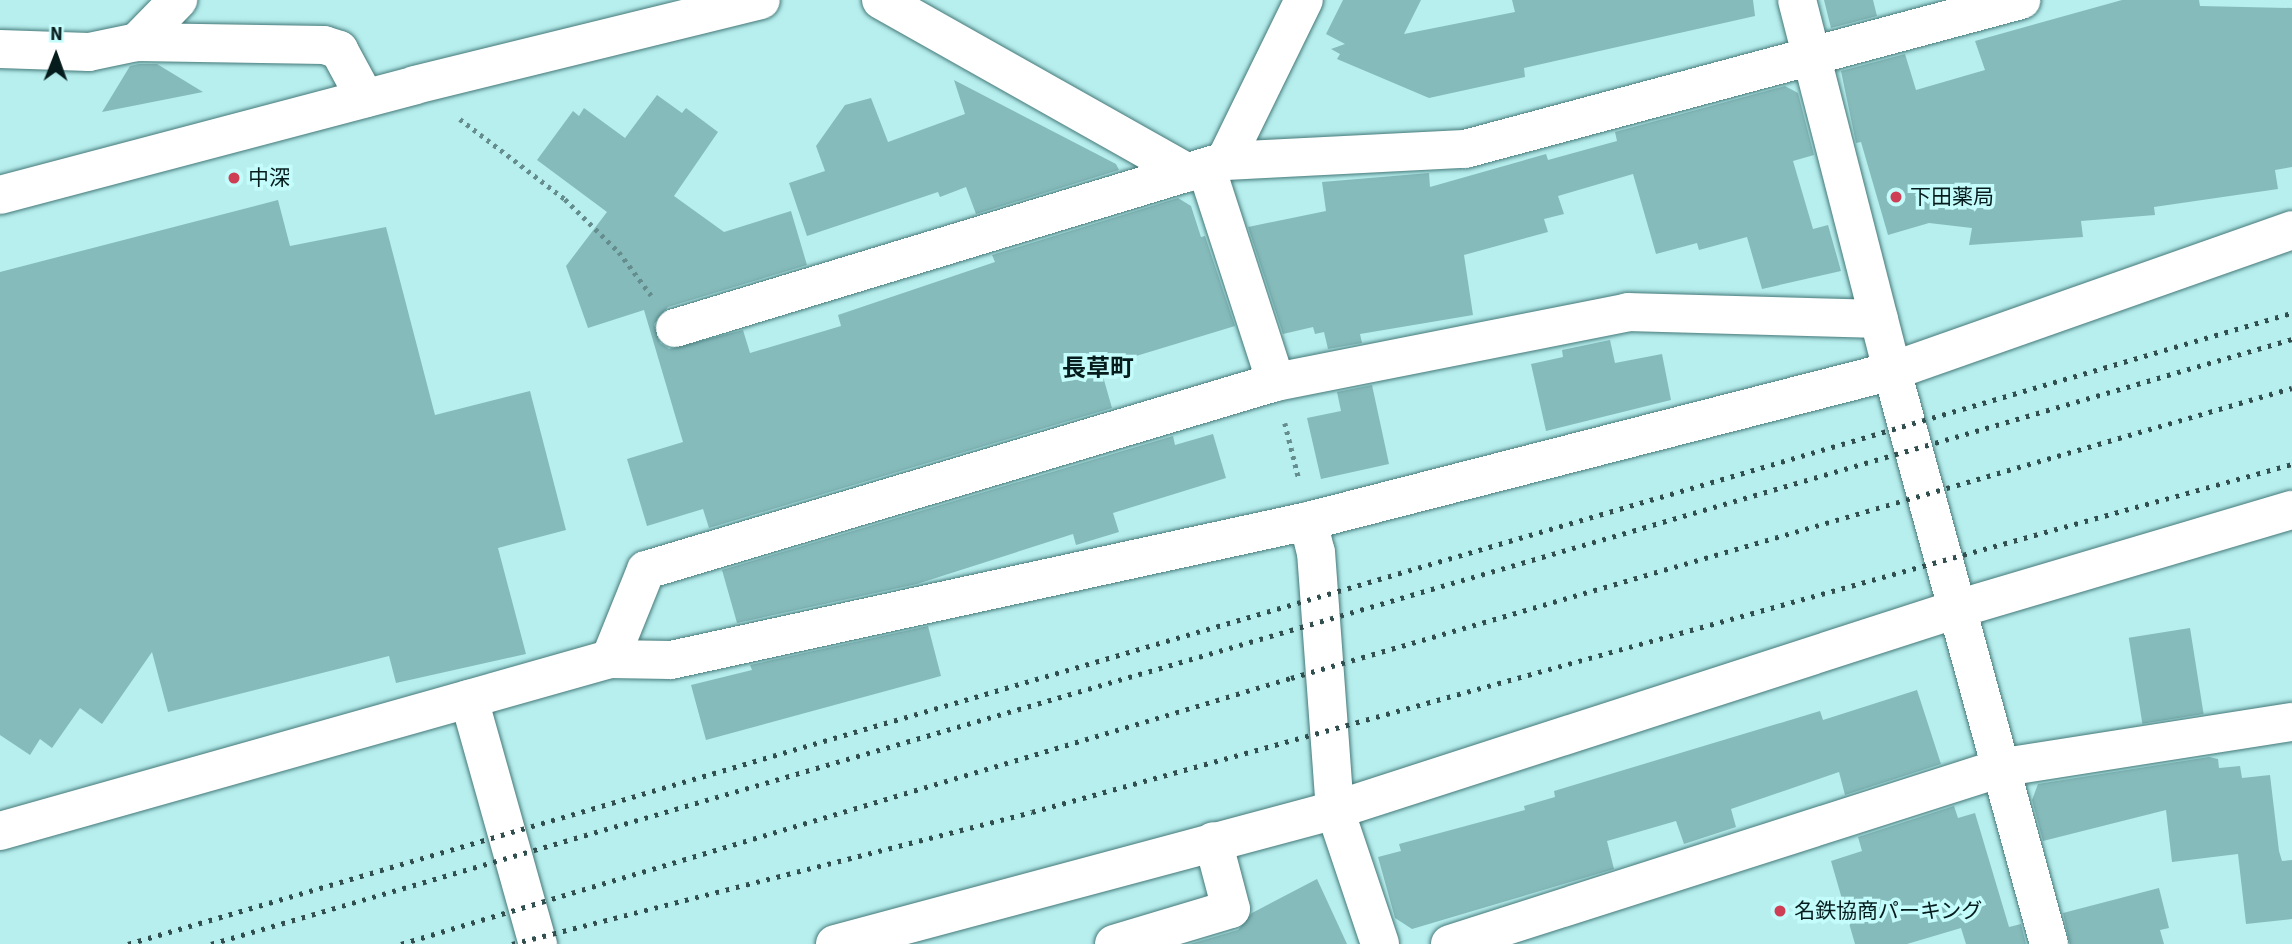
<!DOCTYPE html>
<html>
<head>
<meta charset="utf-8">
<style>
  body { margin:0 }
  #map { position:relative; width:2292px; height:944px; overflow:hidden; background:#b7eeee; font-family:"Source Sans 3","Noto Sans JP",sans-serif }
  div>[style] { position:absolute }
  .building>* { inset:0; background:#86bbbb; transform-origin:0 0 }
  .path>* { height:4.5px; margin-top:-2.25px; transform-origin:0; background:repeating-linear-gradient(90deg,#658d8d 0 3.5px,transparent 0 8.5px) }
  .roads { filter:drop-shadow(0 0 2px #467979) drop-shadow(0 0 2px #467979) }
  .minor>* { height:38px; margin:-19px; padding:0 19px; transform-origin:19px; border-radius:19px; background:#fff }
  .tertiary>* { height:38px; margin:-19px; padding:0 19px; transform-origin:19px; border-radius:19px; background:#fff }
  .rail>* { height:5px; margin-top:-2.5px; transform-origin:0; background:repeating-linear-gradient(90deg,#314f4f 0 3.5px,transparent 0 10.5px) }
  .dots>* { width:19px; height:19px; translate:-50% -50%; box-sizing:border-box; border:4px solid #c4fbfb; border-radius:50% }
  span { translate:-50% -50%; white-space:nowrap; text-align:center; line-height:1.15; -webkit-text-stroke:7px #c4fbfb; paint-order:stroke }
  .poi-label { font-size:21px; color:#061c1c }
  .left { translate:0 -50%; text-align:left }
  .quarter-label { font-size:24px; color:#061c1c; font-weight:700 }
  .north { position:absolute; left:21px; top:21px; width:70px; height:70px; -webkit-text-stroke:5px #c4fbfb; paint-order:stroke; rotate:1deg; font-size:19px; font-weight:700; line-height:28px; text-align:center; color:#061c1c }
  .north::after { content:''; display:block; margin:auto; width:24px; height:32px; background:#061c1c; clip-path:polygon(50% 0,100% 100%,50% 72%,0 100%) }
</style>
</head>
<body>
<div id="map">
  <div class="building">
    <div style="clip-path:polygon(1343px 0,1421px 0,1404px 34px,1515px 12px,1512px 0,1753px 0,1755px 16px,1524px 68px,1525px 77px,1429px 98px,1337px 59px,1340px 54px,1331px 49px,1345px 44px,1326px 34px)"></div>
    <div style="clip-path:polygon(1824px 0,1873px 0,1877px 16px,1831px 28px)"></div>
    <div style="clip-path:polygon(2122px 0,2199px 0,2200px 6px,2292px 8px,2292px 167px,2275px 170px,2278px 189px,2154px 207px,2155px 215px,2081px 221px,2083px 237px,1969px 245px,1972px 228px,1929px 223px,1888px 235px,1861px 142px,1856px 143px,1841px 71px,1905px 54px,1916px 90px,1985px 70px,1975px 41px)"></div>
    <div style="clip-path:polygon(139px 64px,157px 64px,203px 92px,102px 112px,130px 66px)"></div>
    <div style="clip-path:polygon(954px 80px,1116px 164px,1119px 170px,976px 214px,966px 187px,940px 197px,938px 192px,807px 236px,789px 183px,825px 171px,816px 146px,845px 105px,871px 98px,888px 142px,965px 114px)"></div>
    <div style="clip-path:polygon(1785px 86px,1798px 93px,1814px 155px,1793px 161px,1813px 229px,1828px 225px,1841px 271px,1762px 289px,1747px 237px,1699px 250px,1697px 243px,1656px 254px,1633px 174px,1558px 196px,1564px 214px,1544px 219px,1548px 232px,1464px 255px,1473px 315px,1360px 334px,1362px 343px,1328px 349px,1324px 332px,1315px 334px,1313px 327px,1283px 334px,1248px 227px,1326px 211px,1322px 182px,1429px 173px,1430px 187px,1546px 154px,1548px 160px,1617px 141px,1615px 132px)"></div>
    <div style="clip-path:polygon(657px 95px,682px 113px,686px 108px,718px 132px,674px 196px,724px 232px,791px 211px,807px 265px,668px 307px,654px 324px,660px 343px,669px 349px,743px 330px,750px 353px,841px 326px,838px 315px,995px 262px,992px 255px,1178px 198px,1191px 206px,1201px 237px,1205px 236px,1235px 326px,1113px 363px,1115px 369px,1102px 373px,1112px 408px,709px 528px,703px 509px,647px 526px,627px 459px,683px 442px,644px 310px,588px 328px,566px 266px,607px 212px,537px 160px,573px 111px,579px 116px,584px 108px,625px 138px)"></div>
    <div style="clip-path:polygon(278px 200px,290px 246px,386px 227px,435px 415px,530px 391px,566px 530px,498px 548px,526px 654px,396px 683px,389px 656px,168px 712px,152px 652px,102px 724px,80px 708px,52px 748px,40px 739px,30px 755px,0 735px,0 272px)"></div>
    <div style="clip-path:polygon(1610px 340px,1615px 363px,1662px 354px,1671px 400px,1546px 431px,1531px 364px,1563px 357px,1562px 350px)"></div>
    <div style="clip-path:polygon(1372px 385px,1389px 464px,1321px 479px,1307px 418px,1341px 411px,1337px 392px)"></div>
    <div style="clip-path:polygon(1213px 434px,1226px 478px,1113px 513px,1119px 532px,1076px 545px,1073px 534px,917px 584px,737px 623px,722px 570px,1173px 436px,1175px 445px)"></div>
    <div style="clip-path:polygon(928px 626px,941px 676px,706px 740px,691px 685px,752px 670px,750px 665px)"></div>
    <div style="left:2190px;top:628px;width:87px;height:62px;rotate:81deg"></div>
    <div style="clip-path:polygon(1917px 690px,1941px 764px,1845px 795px,1839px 772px,1731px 809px,1736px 827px,1684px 844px,1676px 821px,1607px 841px,1614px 869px,1412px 929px,1395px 918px,1378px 857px,1401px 851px,1399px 844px,1525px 810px,1524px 806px,1555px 797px,1554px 791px,1820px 711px,1823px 720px)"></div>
    <div style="clip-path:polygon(2209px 757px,2218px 759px,2219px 768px,2240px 766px,2242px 778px,2270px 775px,2279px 851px,2282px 861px,2292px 860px,2292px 919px,2246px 924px,2238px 854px,2172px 862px,2166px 810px,2043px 841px,2032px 800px,2038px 784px)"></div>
    <div style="clip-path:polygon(1954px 806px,1958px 818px,1975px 813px,2009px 927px,2021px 924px,2026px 944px,1966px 944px,1961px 928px,1907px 944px,1855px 944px,1831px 861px,1862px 851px,1858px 837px)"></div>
    <div style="clip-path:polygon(1317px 879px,1347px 944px,1190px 944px,1238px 930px,1252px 913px)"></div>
    <div style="clip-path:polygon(2159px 888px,2169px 928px,2160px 930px,2164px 944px,2070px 944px,2063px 913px)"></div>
  </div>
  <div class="path">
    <div style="left:460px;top:119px;width:132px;rotate:37.3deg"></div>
    <div style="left:565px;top:199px;width:76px;rotate:44.5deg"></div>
    <div style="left:619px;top:252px;width:54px;rotate:53.3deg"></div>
    <div style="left:1285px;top:423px;width:58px;rotate:76deg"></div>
  </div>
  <div class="roads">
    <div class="minor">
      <div style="left:881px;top:0;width:352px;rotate:29.4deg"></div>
      <div style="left:1797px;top:0;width:383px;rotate:75.6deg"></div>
      <div style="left:1892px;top:371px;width:594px;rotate:74.68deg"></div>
      <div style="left:137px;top:42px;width:187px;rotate:0.9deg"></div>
      <div style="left:324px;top:45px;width:16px;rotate:18deg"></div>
      <div style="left:339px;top:50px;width:55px;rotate:61.6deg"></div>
      <div style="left:0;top:49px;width:89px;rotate:1.9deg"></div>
      <div style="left:89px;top:52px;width:49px;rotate:-11.8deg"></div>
      <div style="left:137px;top:42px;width:59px;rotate:-45.7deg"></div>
      <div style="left:1225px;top:161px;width:179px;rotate:-63.9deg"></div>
      <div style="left:1206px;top:167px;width:226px;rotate:72deg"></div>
      <div style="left:675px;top:328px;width:575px;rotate:-16.89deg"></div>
      <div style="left:1225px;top:161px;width:240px;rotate:-2.9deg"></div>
      <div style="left:1465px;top:149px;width:576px;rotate:-15deg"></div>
      <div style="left:1308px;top:521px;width:32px;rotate:76deg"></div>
      <div style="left:1316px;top:552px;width:259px;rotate:85.8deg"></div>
      <div style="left:1335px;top:810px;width:141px;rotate:71.4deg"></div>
      <div style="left:610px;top:659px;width:96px;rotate:-68deg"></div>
      <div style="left:646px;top:570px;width:657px;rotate:-16.62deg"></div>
      <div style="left:1276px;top:382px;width:359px;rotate:-11.2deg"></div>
      <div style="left:1628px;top:312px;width:251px;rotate:1.6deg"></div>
      <div style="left:0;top:831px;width:634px;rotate:-15.75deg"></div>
      <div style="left:610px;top:659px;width:61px;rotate:0.9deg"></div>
      <div style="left:671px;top:660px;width:652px;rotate:-12.31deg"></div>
      <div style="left:1308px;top:521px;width:603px;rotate:-14.4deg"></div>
      <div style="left:1892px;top:371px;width:424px;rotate:-19.4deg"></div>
      <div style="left:835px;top:944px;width:518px;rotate:-15deg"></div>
      <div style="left:1335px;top:810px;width:654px;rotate:-17.91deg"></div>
      <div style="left:1957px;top:609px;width:349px;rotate:-16.5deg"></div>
      <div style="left:1114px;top:944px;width:122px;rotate:-16.7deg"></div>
      <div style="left:1231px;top:909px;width:70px;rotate:-104.8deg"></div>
      <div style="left:1450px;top:944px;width:582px;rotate:-17.72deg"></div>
      <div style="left:2004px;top:767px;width:291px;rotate:-8.9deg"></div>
    </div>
    <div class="tertiary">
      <div style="left:0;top:195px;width:429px;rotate:-14.8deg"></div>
      <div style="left:415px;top:85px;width:356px;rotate:-13.8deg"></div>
      <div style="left:469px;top:699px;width:255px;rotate:74.3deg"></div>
    </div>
  </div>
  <div class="rail">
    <div style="left:128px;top:944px;width:2254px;rotate:-16.26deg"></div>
    <div style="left:211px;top:944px;width:2167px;rotate:-16.21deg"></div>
    <div style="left:401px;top:944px;width:929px;rotate:-16.64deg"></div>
    <div style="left:1291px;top:678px;width:1042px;rotate:-16.16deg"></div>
    <div style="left:512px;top:944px;width:536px;rotate:-14.24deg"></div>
    <div style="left:1032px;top:812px;width:1307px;rotate:-15.44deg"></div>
  </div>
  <div class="dots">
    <div style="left:234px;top:178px;background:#ce3e55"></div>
    <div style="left:1896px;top:197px;background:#ce3e55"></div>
    <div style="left:1780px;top:911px;background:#ce3e55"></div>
  </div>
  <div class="poi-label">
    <span class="left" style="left:248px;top:178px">中深</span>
    <span class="left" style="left:1910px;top:197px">下田薬局</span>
    <span class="left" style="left:1794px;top:911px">名鉄協商パーキング</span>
  </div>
  <div class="quarter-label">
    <span style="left:1098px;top:369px">長草町</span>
  </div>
  <div class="north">N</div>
</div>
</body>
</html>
